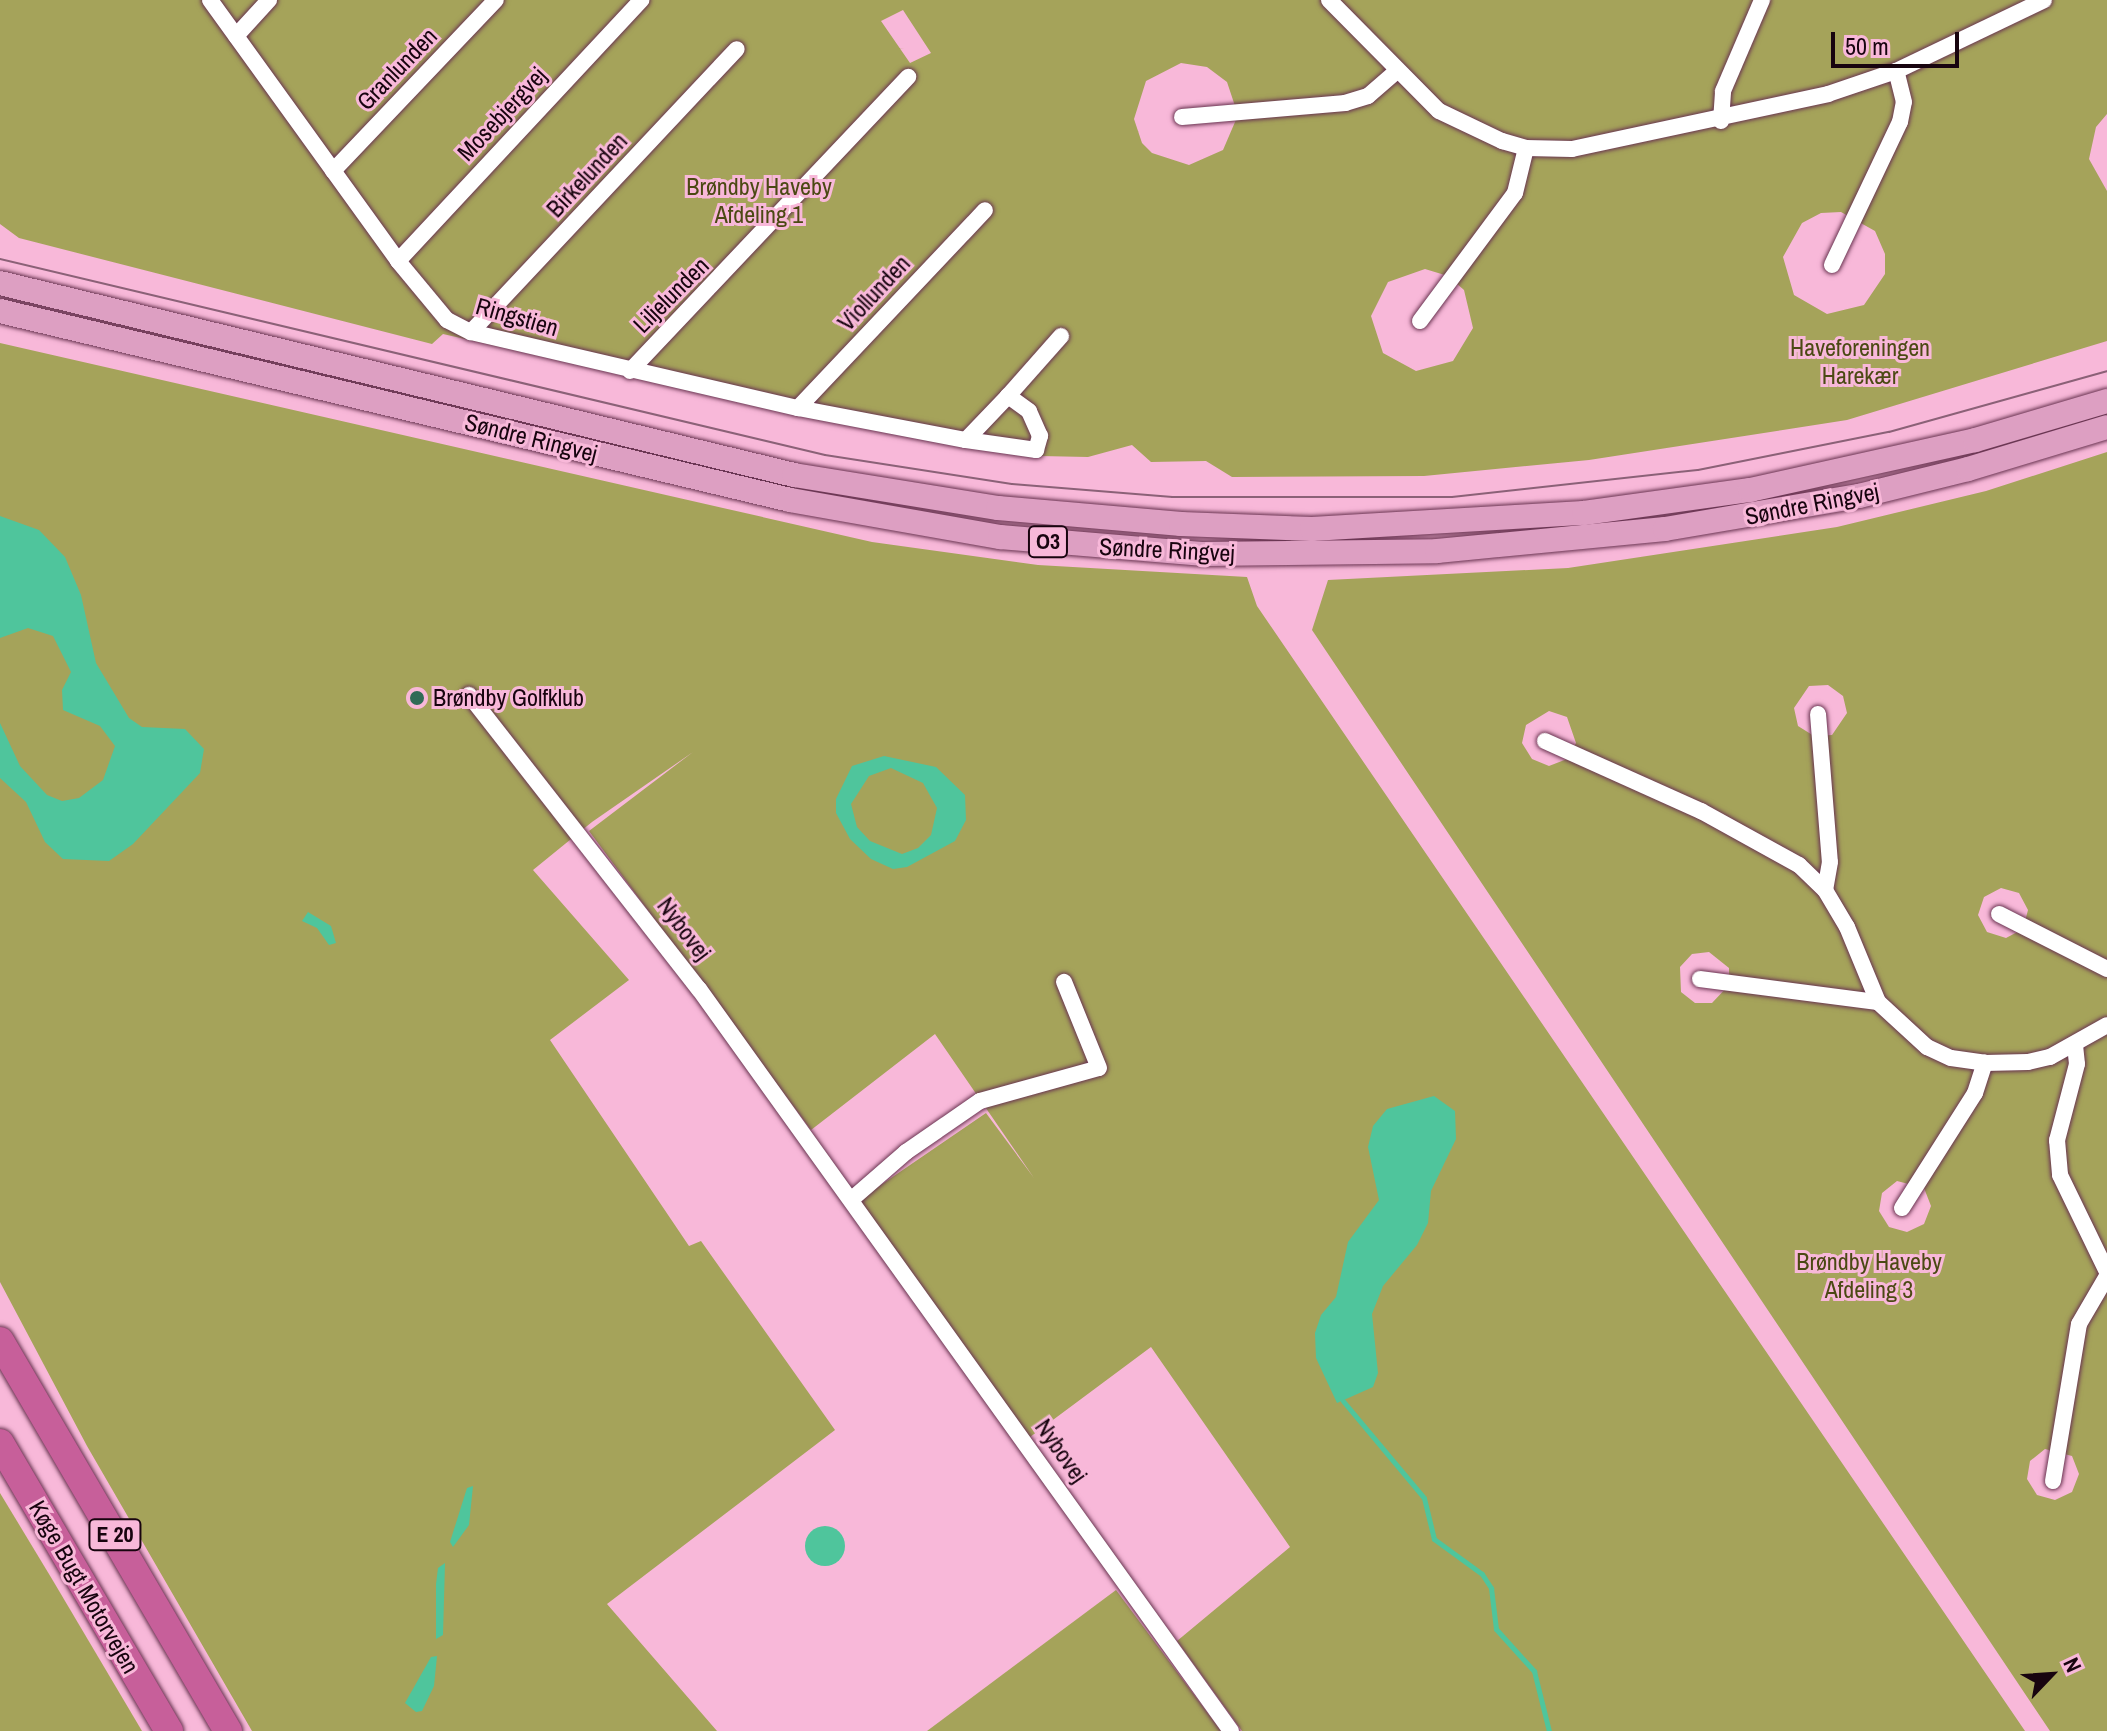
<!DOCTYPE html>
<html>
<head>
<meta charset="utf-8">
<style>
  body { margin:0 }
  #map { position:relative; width:2107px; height:1731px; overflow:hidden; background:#f8b8d9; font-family:"Archivo Narrow",sans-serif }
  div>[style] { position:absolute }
  .green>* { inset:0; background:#a5a35a }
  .water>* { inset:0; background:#4fc59c }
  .round { border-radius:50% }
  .stream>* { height:5px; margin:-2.5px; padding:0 2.5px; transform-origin:2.5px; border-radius:2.5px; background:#4fc59c }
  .roads { filter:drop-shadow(0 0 2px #693451) drop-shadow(0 0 2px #693451) }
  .minor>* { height:16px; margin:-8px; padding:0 8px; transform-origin:8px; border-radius:8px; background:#fff }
  .primary>* { height:24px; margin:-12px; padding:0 12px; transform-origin:12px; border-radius:12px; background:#dd9fc2 }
  .motorway>* { height:28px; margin:-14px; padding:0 14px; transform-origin:14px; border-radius:14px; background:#c75f9a }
  .tram>* { height:2px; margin:-1px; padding:0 1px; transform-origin:1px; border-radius:1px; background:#8b6177 }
  .dots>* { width:22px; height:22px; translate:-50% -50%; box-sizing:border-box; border:4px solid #f8b8d9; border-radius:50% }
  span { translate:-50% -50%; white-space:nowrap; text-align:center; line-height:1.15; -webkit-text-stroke:6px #f8b8d9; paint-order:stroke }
  .shield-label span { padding:2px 6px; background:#f8b8d9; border:2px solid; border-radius:6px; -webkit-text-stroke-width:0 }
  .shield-label { font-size:22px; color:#18040f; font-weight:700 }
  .street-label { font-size:24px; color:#18040f }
  .park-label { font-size:24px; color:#4b4913 }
  .poi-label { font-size:24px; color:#18040f }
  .left { translate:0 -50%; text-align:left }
  .north { position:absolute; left:2011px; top:1635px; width:80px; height:80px; -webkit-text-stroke:6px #f8b8d9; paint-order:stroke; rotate:65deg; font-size:22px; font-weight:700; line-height:32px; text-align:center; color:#18040f }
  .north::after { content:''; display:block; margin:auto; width:28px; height:36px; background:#18040f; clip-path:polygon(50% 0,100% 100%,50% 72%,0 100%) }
  .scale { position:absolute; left:1831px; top:32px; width:128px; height:36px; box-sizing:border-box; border:4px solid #18040f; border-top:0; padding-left:10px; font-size:24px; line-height:28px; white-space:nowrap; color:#18040f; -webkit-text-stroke:6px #f8b8d9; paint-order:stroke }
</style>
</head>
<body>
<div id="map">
  <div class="green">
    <div style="clip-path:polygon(evenodd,0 0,2107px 0,2107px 114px,2096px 127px,2089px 159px,2107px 191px,2107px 341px,1847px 420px,1589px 460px,1424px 476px,1232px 477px,1206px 461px,1151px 462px,1132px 445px,1088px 457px,1040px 456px,806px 416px,443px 334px,432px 344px,19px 238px,0 224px,0 0,903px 10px,931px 53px,910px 63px,881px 21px,903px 10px,0 0,1181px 63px,1207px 67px,1227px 82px,1238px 115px,1223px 150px,1189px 165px,1152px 153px,1142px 143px,1134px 119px,1146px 81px,1181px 63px,0 0,1841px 212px,1875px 231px,1885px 254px,1885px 274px,1864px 305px,1827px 314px,1794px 295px,1783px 257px,1802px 223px,1821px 213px,1841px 212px,0 0,1425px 269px,1448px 276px,1464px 290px,1473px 328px,1453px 361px,1416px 371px,1383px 353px,1371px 316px,1388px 282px,1425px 269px)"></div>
    <div style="clip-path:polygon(0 343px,872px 542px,1038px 565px,1247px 577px,1257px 606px,2025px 1731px,1242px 1731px,1177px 1641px,1290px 1547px,1151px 1347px,1030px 1437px,856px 1202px,986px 1113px,1034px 1178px,935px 1034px,811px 1130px,589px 831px,693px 752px,592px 822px,533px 870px,629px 980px,550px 1040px,689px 1246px,701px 1241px,835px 1430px,607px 1604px,717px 1731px,252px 1731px,87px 1446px,0 1282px)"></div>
    <div style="clip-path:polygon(evenodd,2107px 452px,2107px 1731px,2050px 1731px,1312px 630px,1328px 580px,1568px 568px,1837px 527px,1986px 491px,2107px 452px,1828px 685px,1843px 696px,1847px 713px,1832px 735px,1814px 736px,1798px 726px,1794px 708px,1809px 686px,1828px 685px,2107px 452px,1549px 711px,1567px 717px,1576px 743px,1567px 759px,1549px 766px,1532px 759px,1522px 743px,1526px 725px,1549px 711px,2107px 452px,2001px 888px,2019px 893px,2028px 910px,2023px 929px,2006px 938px,1987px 932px,1978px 915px,1984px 897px,2001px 888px,2107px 452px,1709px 952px,1729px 968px,1729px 985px,1712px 1003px,1695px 1003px,1681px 992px,1680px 967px,1692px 954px,1709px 952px,2107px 452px,1897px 1181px,1924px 1188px,1931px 1206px,1924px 1224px,1907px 1232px,1889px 1227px,1879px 1211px,1882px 1193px,1897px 1181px,2107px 452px,2045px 1449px,2072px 1456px,2079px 1474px,2072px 1492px,2055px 1500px,2037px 1495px,2027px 1479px,2030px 1461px,2045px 1449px)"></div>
    <div style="clip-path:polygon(0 1493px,52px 1579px,142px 1731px,0 1731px)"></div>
    <div style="clip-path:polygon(1116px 1590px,1221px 1731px,927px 1731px)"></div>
  </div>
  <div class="water">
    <div style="clip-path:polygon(0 516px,39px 530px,65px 557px,81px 595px,96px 663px,129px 718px,142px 727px,185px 729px,204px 749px,200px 773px,133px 844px,109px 861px,63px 859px,45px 842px,26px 802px,0 778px,0 723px,20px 766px,47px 795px,62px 801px,79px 798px,103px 780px,115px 746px,100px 726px,63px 710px,62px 690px,71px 672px,53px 636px,28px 628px,0 638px)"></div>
    <div style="clip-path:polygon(evenodd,884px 756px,936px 767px,965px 795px,966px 820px,955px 841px,907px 867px,893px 869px,871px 859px,850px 839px,836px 813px,836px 799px,852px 766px,884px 756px,891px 768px,923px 783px,937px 808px,931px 835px,918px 848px,902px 854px,870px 841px,857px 827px,851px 804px,869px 776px,891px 768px)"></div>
    <div style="clip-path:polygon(308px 912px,331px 926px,336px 943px,329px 945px,317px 928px,302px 921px)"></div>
    <div style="clip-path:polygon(1434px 1096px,1455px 1111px,1456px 1139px,1431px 1191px,1428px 1223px,1417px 1245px,1383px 1286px,1372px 1314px,1378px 1373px,1373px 1387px,1337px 1403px,1316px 1358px,1315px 1333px,1321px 1315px,1336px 1297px,1348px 1242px,1379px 1200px,1368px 1147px,1373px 1126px,1387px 1109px)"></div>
    <div style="clip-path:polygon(473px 1486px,469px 1525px,453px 1547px,450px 1542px,467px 1488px)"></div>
    <div class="round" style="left:805px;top:1526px;width:40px;height:40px"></div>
    <div style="clip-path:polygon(445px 1563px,443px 1635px,436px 1639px,436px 1584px,438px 1568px)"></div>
    <div style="clip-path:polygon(437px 1656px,434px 1686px,422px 1711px,416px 1712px,405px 1703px,431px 1657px)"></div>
  </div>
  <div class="stream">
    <div style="left:1343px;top:1401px;width:126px;rotate:50.1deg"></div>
    <div style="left:1424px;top:1498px;width:42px;rotate:76.3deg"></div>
    <div style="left:1434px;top:1539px;width:59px;rotate:36.1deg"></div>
    <div style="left:1482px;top:1574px;width:17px;rotate:57deg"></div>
    <div style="left:1491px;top:1588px;width:41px;rotate:83deg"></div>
    <div style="left:1496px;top:1629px;width:57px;rotate:47.9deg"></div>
    <div style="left:1534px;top:1671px;width:62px;rotate:76deg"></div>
  </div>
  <div class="roads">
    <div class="minor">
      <div style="left:210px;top:0;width:322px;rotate:54.2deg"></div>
      <div style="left:398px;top:261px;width:77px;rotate:50.3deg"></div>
      <div style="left:447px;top:320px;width:27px;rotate:27deg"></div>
      <div style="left:471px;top:332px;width:336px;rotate:13.1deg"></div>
      <div style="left:798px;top:408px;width:171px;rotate:10.8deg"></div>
      <div style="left:966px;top:440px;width:71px;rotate:8.1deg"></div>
      <div style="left:1036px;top:450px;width:15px;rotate:-74deg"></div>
      <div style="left:1040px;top:436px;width:27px;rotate:-114deg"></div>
      <div style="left:1029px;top:411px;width:26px;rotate:-144deg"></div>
      <div style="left:1008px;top:396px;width:61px;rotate:133.7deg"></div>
      <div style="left:1329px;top:0;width:156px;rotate:45.3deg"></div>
      <div style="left:1439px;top:111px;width:70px;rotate:25.5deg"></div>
      <div style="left:1502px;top:141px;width:25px;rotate:16deg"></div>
      <div style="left:1526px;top:148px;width:46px;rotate:1.2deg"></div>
      <div style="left:1572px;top:149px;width:262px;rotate:-12.1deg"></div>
      <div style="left:1828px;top:94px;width:72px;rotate:-18.7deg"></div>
      <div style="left:1896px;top:71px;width:164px;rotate:-25.6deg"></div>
      <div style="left:236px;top:36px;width:49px;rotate:-47.5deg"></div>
      <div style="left:1182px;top:117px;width:164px;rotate:-4.9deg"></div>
      <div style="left:1345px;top:103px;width:24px;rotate:-17deg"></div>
      <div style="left:1368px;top:96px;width:37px;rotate:-41deg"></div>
      <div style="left:1721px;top:121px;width:30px;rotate:-86deg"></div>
      <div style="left:1723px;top:91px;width:99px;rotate:-66.8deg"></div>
      <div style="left:333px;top:171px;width:236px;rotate:-46.4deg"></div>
      <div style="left:398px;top:261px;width:357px;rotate:-47deg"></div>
      <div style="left:1832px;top:265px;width:158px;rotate:-64.6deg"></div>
      <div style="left:1900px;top:122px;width:20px;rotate:-79deg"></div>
      <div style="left:1904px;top:102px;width:32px;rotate:-104deg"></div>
      <div style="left:1420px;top:321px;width:159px;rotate:-53.4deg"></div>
      <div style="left:1515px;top:193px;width:46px;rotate:-76.3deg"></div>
      <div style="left:471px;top:332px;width:388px;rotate:-46.8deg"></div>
      <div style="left:630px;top:371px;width:405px;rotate:-46.6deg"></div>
      <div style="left:1008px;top:396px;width:80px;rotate:-48.5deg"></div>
      <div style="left:798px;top:408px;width:272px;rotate:-46.6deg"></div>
      <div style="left:469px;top:695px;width:373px;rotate:52deg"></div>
      <div style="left:699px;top:989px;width:913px;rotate:54.36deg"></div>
      <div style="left:1818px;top:714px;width:148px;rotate:85.4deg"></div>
      <div style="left:1830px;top:862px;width:28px;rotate:100deg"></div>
      <div style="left:1545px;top:741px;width:171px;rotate:24.2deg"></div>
      <div style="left:1701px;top:811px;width:112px;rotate:28.9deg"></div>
      <div style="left:1799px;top:865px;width:36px;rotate:44deg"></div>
      <div style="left:1825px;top:890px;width:43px;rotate:59.3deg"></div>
      <div style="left:1847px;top:927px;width:81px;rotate:67.5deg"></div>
      <div style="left:1878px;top:1002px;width:67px;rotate:42.6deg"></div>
      <div style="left:1927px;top:1047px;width:26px;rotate:25deg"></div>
      <div style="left:1951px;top:1058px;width:34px;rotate:8deg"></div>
      <div style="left:1985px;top:1063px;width:43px;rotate:-1.3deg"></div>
      <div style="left:2028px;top:1062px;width:23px;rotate:-13deg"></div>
      <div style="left:2050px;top:1057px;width:65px;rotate:-29.3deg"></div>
      <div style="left:1999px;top:914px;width:121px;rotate:27deg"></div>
      <div style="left:1700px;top:979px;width:179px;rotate:7.4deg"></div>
      <div style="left:2075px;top:1045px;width:19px;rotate:84deg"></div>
      <div style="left:2077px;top:1064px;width:79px;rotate:104.7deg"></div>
      <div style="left:2057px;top:1140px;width:35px;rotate:85deg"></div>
      <div style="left:2060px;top:1175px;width:108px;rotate:64.1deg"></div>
      <div style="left:852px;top:1199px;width:72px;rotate:-41deg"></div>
      <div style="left:906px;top:1152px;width:90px;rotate:-34.6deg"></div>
      <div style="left:980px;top:1101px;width:123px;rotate:-15.5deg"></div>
      <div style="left:1099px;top:1068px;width:93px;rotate:-112.1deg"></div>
      <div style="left:1902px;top:1208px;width:136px;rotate:-57.6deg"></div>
      <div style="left:1975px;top:1093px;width:32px;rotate:-72deg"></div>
      <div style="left:2053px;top:1481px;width:159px;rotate:-80.6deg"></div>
      <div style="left:2079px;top:1324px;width:56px;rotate:-59.7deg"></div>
    </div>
    <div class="primary">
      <div style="left:0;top:283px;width:817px;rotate:13.59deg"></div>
      <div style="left:794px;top:475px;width:207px;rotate:9.2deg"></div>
      <div style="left:998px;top:508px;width:184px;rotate:5deg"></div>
      <div style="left:1181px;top:524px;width:131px;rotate:2.2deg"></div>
      <div style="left:1312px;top:529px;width:272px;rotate:-3.4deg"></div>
      <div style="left:1584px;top:513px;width:168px;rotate:-7.9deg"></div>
      <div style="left:1750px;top:490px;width:230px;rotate:-12.5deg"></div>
      <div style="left:1975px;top:440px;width:138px;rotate:-16.5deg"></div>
      <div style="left:0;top:311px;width:812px;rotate:13.45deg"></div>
      <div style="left:790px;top:500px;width:213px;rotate:10deg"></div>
      <div style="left:1000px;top:537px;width:205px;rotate:4.8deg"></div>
      <div style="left:1204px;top:554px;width:233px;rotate:-0.7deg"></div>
      <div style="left:1437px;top:551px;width:229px;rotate:-5.5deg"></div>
      <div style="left:1665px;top:529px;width:197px;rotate:-9.7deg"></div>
      <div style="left:1859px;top:496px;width:112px;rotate:-13.9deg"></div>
      <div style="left:1968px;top:469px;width:145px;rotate:-16.8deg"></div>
    </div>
    <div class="motorway">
      <div style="left:0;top:1341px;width:452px;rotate:59.7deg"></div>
      <div style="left:0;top:1443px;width:334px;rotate:59.6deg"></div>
    </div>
  </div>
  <div class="tram">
    <div style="left:0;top:259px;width:848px;rotate:13.36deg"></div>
    <div style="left:825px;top:455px;width:189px;rotate:8.8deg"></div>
    <div style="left:1012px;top:484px;width:161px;rotate:4.6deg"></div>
    <div style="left:1172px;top:497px;width:280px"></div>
    <div style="left:1452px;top:497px;width:247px;rotate:-6.3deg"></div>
    <div style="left:1698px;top:470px;width:195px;rotate:-11.3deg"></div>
    <div style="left:1889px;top:432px;width:226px;rotate:-15.6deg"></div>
  </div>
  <div class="dots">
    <div style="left:417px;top:698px;background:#306b56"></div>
  </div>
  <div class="shield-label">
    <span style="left:1048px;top:542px">O3</span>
    <span style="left:115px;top:1535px">E 20</span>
  </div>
  <div class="street-label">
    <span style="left:397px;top:69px;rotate:-46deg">Granlunden</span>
    <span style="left:502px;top:114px;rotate:-47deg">Mosebjergvej</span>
    <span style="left:587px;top:175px;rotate:-47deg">Birkelunden</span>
    <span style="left:874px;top:293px;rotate:-47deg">Viollunden</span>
    <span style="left:671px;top:295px;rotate:-45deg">Liljelunden</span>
    <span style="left:517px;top:317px;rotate:16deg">Ringstien</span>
    <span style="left:531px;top:438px;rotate:14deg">Søndre Ringvej</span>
    <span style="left:1812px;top:504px;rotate:-11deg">Søndre Ringvej</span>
    <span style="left:1167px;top:550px;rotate:3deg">Søndre Ringvej</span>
    <span style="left:684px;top:929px;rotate:53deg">Nybovej</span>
    <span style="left:1061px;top:1451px;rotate:55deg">Nybovej</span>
    <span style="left:84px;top:1587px;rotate:60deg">Køge Bugt Motorvejen</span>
  </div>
  <div class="park-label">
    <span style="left:759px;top:201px">Brøndby Haveby<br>Afdeling 1</span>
    <span style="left:1860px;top:362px">Haveforeningen<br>Harekær</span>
    <span style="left:1869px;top:1276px">Brøndby Haveby<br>Afdeling 3</span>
  </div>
  <div class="poi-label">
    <span class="left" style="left:433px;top:698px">Brøndby Golfklub</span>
  </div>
  <div class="north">N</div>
  <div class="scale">50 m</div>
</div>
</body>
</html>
